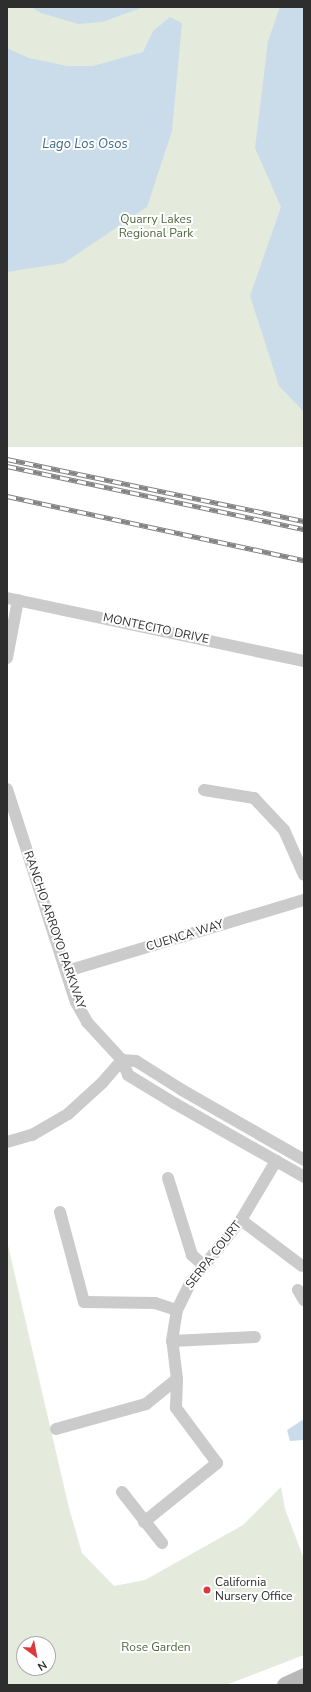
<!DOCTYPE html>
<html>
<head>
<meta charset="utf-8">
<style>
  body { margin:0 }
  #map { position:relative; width:311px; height:1692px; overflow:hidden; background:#fff; font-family:"Nunito Sans",sans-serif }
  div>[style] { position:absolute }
  .green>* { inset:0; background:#e4ebdd; transform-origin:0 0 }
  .water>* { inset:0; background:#cadcea }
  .minor>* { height:12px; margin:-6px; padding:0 6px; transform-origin:6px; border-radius:6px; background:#cbcbcb }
  .secondary>* { height:17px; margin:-8.5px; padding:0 8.5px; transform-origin:8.5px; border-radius:8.5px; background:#b8b8b8 }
  .rail>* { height:4.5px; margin-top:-2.25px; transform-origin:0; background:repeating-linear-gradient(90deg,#fff 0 9px,#838383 0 18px); box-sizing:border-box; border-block:1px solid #838383 }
  .dots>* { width:11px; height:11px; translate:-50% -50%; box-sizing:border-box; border:2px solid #fff; border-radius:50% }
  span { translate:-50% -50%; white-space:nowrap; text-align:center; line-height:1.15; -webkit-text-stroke:4px #fff; paint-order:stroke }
  .park-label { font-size:12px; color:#4f683e }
  .street-label { font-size:12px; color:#2e2e2e }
  .poi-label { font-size:12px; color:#2e2e2e }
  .left { translate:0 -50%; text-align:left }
  .water-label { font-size:13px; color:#406b8c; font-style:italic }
  .frame { position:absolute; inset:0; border:8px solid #2e2e2e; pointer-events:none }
  .north { position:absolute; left:16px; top:1636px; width:40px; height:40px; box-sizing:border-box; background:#fff; border:1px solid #ababab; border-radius:50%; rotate:148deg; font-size:11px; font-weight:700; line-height:16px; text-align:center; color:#2e2e2e }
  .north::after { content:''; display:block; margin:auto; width:14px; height:18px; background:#dc393d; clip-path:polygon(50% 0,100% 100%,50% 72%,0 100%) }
</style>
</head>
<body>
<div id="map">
  <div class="green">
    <div style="left:7px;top:7px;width:297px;height:440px"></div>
    <div style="clip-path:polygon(evenodd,7px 1241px,69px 1508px,82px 1553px,114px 1586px,145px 1580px,243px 1525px,281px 1487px,285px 1509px,304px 1559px,304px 1655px,226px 1685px,7px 1685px,7px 1241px,24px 1644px,48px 1644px,48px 1668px,24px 1668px,24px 1644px)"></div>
  </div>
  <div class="water">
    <div style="clip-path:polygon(31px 7px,144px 7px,102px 22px,78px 24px,41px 13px)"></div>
    <div style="clip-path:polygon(280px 7px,304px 7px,304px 412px,279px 386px,250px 296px,281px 207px,255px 148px,268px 41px)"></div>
    <div style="clip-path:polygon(170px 17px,182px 23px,172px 131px,147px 207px,64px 263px,7px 272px,7px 48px,29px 58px,53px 63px,67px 66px,93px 66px,143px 52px,153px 31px)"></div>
    <div style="clip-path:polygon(304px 1419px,304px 1440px,290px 1441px,287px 1430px)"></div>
  </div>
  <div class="minor">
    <div style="left:7px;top:598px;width:304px;rotate:12deg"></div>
    <div style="left:7px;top:658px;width:59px;rotate:-79.3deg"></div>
    <div style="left:7px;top:789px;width:224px;rotate:72.1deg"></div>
    <div style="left:76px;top:1002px;width:23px;rotate:61deg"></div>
    <div style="left:87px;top:1022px;width:52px;rotate:47.4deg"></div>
    <div style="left:122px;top:1060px;width:16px;rotate:68deg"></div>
    <div style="left:128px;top:1075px;width:54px;rotate:31.3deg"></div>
    <div style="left:174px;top:1103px;width:150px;rotate:29.6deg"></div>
    <div style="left:204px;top:790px;width:51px;rotate:9.1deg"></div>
    <div style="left:254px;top:798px;width:44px;rotate:46.8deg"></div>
    <div style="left:284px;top:830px;width:49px;rotate:66deg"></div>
    <div style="left:67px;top:971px;width:247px;rotate:-16.7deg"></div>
    <div style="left:122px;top:1060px;width:14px;rotate:4deg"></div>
    <div style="left:136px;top:1061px;width:54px;rotate:32.2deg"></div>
    <div style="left:182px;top:1090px;width:141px;rotate:29.8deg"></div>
    <div style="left:7px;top:1142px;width:26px;rotate:-16deg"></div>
    <div style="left:32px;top:1135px;width:42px;rotate:-30.3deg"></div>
    <div style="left:68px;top:1114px;width:46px;rotate:-42.4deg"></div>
    <div style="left:102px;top:1083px;width:30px;rotate:-49deg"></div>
    <div style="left:168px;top:1178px;width:81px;rotate:72.7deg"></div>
    <div style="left:192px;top:1255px;width:15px;rotate:42deg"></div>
    <div style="left:60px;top:1212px;width:93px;rotate:75.1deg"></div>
    <div style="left:84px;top:1302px;width:71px;rotate:0.8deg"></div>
    <div style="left:155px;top:1303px;width:23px;rotate:18deg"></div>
    <div style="left:241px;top:1220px;width:76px;rotate:37deg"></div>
    <div style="left:298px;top:1290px;width:12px;rotate:59deg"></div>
    <div style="left:172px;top:1341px;width:83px;rotate:-2.8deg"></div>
    <div style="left:56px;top:1429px;width:93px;rotate:-15.5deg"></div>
    <div style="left:146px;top:1404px;width:40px;rotate:-39deg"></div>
    <div style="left:122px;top:1492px;width:65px;rotate:51.9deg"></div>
    <div style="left:144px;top:1522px;width:94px;rotate:-38.9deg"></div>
    <div style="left:217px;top:1463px;width:69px;rotate:-126.7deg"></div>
    <div style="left:176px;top:1408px;width:29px;rotate:-88deg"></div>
    <div style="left:177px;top:1379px;width:38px;rotate:-97deg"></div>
    <div style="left:172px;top:1341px;width:31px;rotate:-81deg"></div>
    <div style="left:177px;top:1310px;width:30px;rotate:-64deg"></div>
    <div style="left:190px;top:1283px;width:81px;rotate:-51deg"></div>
    <div style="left:241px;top:1220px;width:69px;rotate:-59.3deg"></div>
  </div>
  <div class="secondary">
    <div style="left:285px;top:1685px;width:21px;rotate:-25deg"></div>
  </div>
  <div class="rail">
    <div style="left:7px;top:459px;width:303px;rotate:11.8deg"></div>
    <div style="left:7px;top:466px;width:304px;rotate:12deg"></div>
    <div style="left:7px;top:496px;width:304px;rotate:12.2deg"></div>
  </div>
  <div class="dots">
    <div style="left:207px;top:1590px;background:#dc393d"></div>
  </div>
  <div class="park-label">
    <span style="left:156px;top:227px">Quarry Lakes<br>Regional Park</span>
    <span style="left:156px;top:1648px">Rose Garden</span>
  </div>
  <div class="street-label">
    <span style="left:156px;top:629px;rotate:12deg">MONTECITO DRIVE</span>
    <span style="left:54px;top:930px;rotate:71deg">RANCHO ARROYO PARKWAY</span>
    <span style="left:185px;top:936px;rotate:-17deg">CUENCA WAY</span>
    <span style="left:214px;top:1255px;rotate:-52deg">SERPA COURT</span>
  </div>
  <div class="poi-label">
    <span class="left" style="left:215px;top:1590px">California<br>Nursery Office</span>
  </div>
  <div class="water-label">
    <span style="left:85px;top:144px">Lago Los Osos</span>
  </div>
  <div class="frame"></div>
  <div class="north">N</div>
</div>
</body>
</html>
